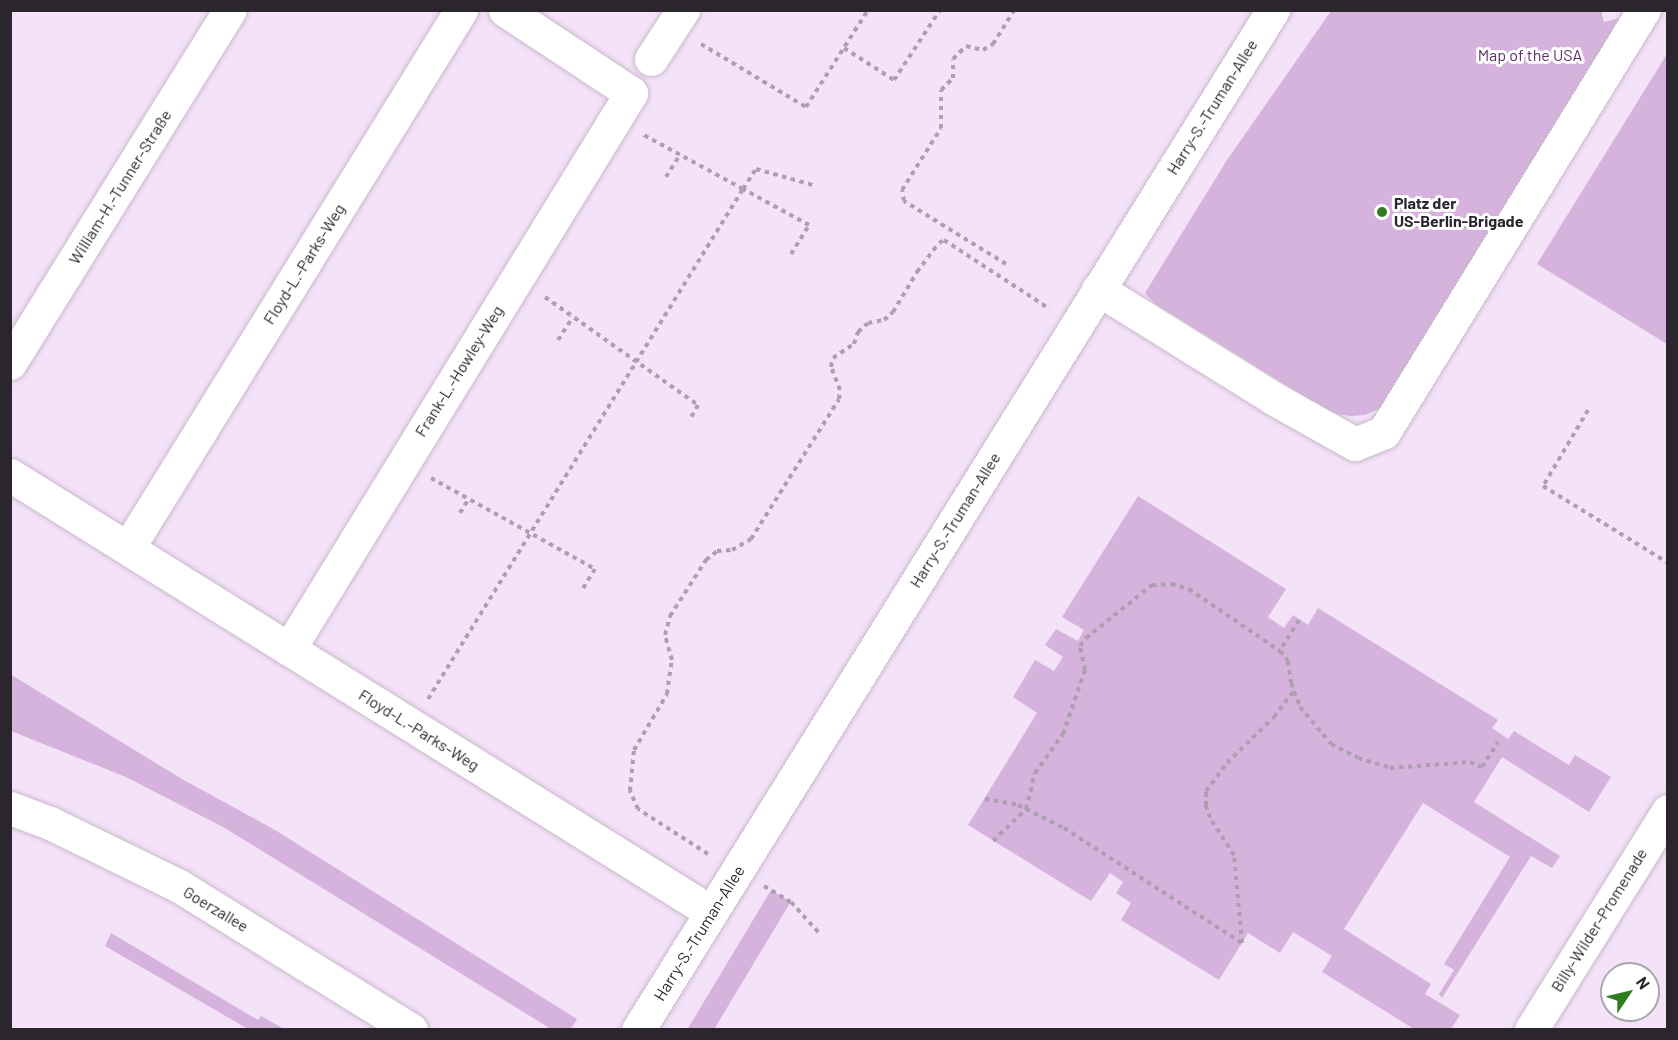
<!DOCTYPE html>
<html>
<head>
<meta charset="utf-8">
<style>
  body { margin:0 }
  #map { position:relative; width:1678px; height:1040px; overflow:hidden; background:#f4e2f8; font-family:Barlow,sans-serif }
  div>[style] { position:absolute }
  .green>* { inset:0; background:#d6b3dd; transform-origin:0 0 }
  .path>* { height:4px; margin-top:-2px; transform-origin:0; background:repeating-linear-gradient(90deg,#ad9fb0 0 4.5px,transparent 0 9px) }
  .roads { filter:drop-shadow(0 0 2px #cab8cd) drop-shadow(0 0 2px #cab8cd) }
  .minor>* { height:33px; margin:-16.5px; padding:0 16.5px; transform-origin:16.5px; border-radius:16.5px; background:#fff }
  .secondary>* { height:33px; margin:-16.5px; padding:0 16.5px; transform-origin:16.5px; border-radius:16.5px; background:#fff }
  .dots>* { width:16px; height:16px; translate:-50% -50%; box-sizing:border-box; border:3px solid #fff; border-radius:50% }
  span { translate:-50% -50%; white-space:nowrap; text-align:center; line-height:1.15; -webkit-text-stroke:6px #fff; paint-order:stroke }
  .park-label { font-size:16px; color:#5e2e67 }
  .street-label { font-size:16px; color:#2b252d }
  .poi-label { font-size:16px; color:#2b252d; font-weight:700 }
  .left { translate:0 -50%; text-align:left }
  .frame { position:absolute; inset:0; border:12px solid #2b252d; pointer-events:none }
  .north { position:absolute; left:1600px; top:962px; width:60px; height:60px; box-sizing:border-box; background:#fff; border:2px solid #aaa8ab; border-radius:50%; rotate:55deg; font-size:16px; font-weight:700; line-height:24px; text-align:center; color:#2b252d }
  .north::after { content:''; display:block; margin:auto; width:21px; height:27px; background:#317b21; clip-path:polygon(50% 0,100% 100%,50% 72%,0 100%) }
</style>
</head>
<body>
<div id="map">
  <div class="green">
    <div style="clip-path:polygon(1601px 10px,1604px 22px,1619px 18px,1614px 33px,1382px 407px,1365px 415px,1351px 416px,1331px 413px,1154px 303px,1145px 293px,1227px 160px,1331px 11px)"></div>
    <div style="clip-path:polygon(1667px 54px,1667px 344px,1537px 264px)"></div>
    <div style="clip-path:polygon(1138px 496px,1286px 589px,1268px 617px,1284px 628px,1293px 615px,1308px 625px,1318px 608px,1498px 720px,1492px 728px,1508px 739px,1514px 731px,1569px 765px,1575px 755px,1611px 777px,1589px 812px,1502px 757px,1474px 802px,1560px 856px,1552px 868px,1531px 856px,1442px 998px,1439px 994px,1454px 970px,1444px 964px,1510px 857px,1423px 803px,1344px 929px,1431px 984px,1425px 994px,1460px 1015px,1451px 1029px,1414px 1029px,1322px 972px,1332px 956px,1293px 932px,1280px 953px,1248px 933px,1219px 980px,1121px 920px,1131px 903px,1116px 893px,1123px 882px,1110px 873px,1091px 901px,968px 825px,1037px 713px,1013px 697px,1035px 660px,1054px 671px,1063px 657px,1045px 645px,1056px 629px,1078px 641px,1084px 630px,1062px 617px)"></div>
    <div style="clip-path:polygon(10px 674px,182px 779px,275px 830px,577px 1019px,571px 1029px,551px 1029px,223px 827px,126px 777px,11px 731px)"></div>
    <div style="left:771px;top:890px;width:23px;height:163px;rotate:31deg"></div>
    <div style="clip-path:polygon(111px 933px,258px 1020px,261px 1016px,284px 1029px,248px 1029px,105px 946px)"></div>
  </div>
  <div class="path">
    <div style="left:701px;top:44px;width:122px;rotate:31deg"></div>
    <div style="left:806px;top:107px;width:115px;rotate:-57.4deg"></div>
    <div style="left:844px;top:48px;width:59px;rotate:32.6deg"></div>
    <div style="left:894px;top:80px;width:84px;rotate:-56.7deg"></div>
    <div style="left:666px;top:177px;width:26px;rotate:-58deg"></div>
    <div style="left:791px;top:254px;width:34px;rotate:-58deg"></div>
    <div style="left:809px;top:225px;width:75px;rotate:-151.4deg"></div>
    <div style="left:743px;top:189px;width:24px;rotate:-57deg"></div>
    <div style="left:756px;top:169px;width:62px;rotate:15.8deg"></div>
    <div style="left:1006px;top:264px;width:120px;rotate:-148.3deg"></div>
    <div style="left:904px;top:201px;width:11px;rotate:-100deg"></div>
    <div style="left:902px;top:190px;width:73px;rotate:-57.8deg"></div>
    <div style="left:941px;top:128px;width:38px;rotate:-90deg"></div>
    <div style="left:941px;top:90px;width:17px;rotate:-45deg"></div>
    <div style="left:953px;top:78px;width:19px;rotate:-90deg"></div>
    <div style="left:953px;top:59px;width:18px;rotate:-45deg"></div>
    <div style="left:966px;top:46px;width:17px;rotate:13deg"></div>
    <div style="left:983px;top:50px;width:12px;rotate:-31deg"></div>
    <div style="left:993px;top:44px;width:40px;rotate:-58deg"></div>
    <div style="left:545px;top:297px;width:187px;rotate:35.2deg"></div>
    <div style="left:698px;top:405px;width:18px;rotate:119deg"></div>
    <div style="left:558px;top:340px;width:27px;rotate:-57deg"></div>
    <div style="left:1588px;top:410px;width:88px;rotate:120.6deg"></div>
    <div style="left:1543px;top:486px;width:147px;rotate:31.6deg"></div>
    <div style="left:431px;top:478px;width:188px;rotate:29deg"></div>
    <div style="left:595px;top:569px;width:25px;rotate:122deg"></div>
    <div style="left:460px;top:513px;width:17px;rotate:-59deg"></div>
    <div style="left:1299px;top:620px;width:36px;rotate:122deg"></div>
    <div style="left:1280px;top:651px;width:13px;rotate:51deg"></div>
    <div style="left:1288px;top:661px;width:22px;rotate:82deg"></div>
    <div style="left:1291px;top:683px;width:26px;rotate:69deg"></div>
    <div style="left:1300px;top:707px;width:48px;rotate:50deg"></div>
    <div style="left:1331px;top:744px;width:30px;rotate:27deg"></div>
    <div style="left:1358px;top:758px;width:34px;rotate:17deg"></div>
    <div style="left:1390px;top:768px;width:80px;rotate:-4.3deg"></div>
    <div style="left:1470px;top:762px;width:13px;rotate:23deg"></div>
    <div style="left:1482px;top:767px;width:30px;rotate:-57deg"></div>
    <div style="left:428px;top:699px;width:599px;rotate:-58.3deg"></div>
    <div style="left:743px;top:189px;width:113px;rotate:-151.4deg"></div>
    <div style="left:985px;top:799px;width:34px;rotate:10deg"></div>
    <div style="left:1018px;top:805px;width:51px;rotate:26.6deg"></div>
    <div style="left:1064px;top:828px;width:212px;rotate:32.9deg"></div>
    <div style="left:1242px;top:943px;width:88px;rotate:-95.2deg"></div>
    <div style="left:1234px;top:855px;width:44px;rotate:-123deg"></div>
    <div style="left:1210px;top:818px;width:13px;rotate:-108deg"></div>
    <div style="left:1206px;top:806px;width:15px;rotate:-90deg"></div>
    <div style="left:1206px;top:791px;width:35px;rotate:-53deg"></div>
    <div style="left:1227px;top:763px;width:66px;rotate:-44.4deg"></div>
    <div style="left:1274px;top:717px;width:34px;rotate:-53deg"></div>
    <div style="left:993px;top:841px;width:46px;rotate:-44.1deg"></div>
    <div style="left:1026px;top:809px;width:37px;rotate:-76deg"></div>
    <div style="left:1035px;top:773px;width:48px;rotate:-54.3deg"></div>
    <div style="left:1063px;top:734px;width:68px;rotate:-71deg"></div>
    <div style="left:1085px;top:670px;width:25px;rotate:-102deg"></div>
    <div style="left:1080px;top:646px;width:10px;rotate:-53deg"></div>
    <div style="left:1086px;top:638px;width:85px;rotate:-38.8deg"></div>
    <div style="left:1152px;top:585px;width:19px;rotate:-3deg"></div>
    <div style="left:1171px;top:584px;width:19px;rotate:16deg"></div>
    <div style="left:1189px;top:589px;width:110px;rotate:34.3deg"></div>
    <div style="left:708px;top:854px;width:83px;rotate:-147.3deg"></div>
    <div style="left:638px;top:809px;width:20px;rotate:-114deg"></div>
    <div style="left:630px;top:791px;width:41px;rotate:-84.4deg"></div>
    <div style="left:634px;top:750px;width:65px;rotate:-59.5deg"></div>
    <div style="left:667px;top:694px;width:34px;rotate:-82deg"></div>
    <div style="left:672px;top:660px;width:26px;rotate:-106deg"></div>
    <div style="left:665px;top:635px;width:20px;rotate:-75deg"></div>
    <div style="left:670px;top:616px;width:67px;rotate:-57.3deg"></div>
    <div style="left:706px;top:560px;width:14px;rotate:-39deg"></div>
    <div style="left:717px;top:551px;width:15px;rotate:-4deg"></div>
    <div style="left:732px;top:550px;width:22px;rotate:-30deg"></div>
    <div style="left:751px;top:539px;width:165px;rotate:-57.8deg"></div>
    <div style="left:839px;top:399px;width:9px;rotate:-84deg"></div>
    <div style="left:840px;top:390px;width:25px;rotate:-111deg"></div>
    <div style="left:831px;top:367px;width:9px;rotate:-77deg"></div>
    <div style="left:833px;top:358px;width:25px;rotate:-34deg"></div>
    <div style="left:854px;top:344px;width:13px;rotate:-72deg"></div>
    <div style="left:858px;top:332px;width:13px;rotate:-42deg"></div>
    <div style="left:868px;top:323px;width:16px;rotate:-11deg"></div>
    <div style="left:884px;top:320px;width:12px;rotate:-42deg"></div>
    <div style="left:893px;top:312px;width:47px;rotate:-59deg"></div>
    <div style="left:917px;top:272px;width:36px;rotate:-53deg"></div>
    <div style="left:939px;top:243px;width:6px;rotate:-31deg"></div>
    <div style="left:944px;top:240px;width:126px;rotate:33.1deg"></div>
    <div style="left:764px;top:886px;width:31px;rotate:31deg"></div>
    <div style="left:791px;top:902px;width:42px;rotate:47.9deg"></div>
  </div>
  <div class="roads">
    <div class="minor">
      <div style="left:651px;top:59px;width:59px;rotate:-56.9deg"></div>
      <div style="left:1098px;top:289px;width:206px;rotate:31.9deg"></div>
      <div style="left:1273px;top:398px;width:94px;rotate:29.3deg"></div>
      <div style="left:1355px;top:444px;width:31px;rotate:-22deg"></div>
      <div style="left:1384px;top:432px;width:496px;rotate:-58.4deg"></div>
      <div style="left:10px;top:363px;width:416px;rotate:-58.1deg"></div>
      <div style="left:10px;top:475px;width:826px;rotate:31.94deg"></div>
      <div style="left:128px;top:548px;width:633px;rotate:-58.24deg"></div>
      <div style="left:289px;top:649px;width:653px;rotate:-58.4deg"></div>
      <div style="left:631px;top:93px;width:151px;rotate:-146.6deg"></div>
      <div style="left:638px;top:1030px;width:1202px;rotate:-58.1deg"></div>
      <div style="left:1531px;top:1030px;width:258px;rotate:-58deg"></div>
    </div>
    <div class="secondary">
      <div style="left:10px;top:808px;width:43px;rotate:20.6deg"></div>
      <div style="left:50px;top:823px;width:144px;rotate:26deg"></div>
      <div style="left:179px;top:886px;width:273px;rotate:31.8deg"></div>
    </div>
  </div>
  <div class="dots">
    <div style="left:1382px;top:212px;background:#317b21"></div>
  </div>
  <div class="park-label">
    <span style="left:1530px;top:55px">Map of the USA</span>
  </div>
  <div class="street-label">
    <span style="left:1212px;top:107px;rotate:-58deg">Harry-S.-Truman-Allee</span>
    <span style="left:120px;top:187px;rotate:-58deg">William-H.-Tunner-Straße</span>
    <span style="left:304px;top:264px;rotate:-58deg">Floyd-L.-Parks-Weg</span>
    <span style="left:459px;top:371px;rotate:-58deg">Frank-L.-Howley-Weg</span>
    <span style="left:955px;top:520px;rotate:-58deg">Harry-S.-Truman-Allee</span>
    <span style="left:419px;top:730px;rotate:32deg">Floyd-L.-Parks-Weg</span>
    <span style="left:216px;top:909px;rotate:31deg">Goerzallee</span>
    <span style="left:1599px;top:920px;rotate:-58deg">Billy-Wilder-Promenade</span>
    <span style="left:699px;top:933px;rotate:-58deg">Harry-S.-Truman-Allee</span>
  </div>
  <div class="poi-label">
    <span class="left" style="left:1394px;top:212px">Platz der<br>US-Berlin-Brigade</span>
  </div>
  <div class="frame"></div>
  <div class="north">N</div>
</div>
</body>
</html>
